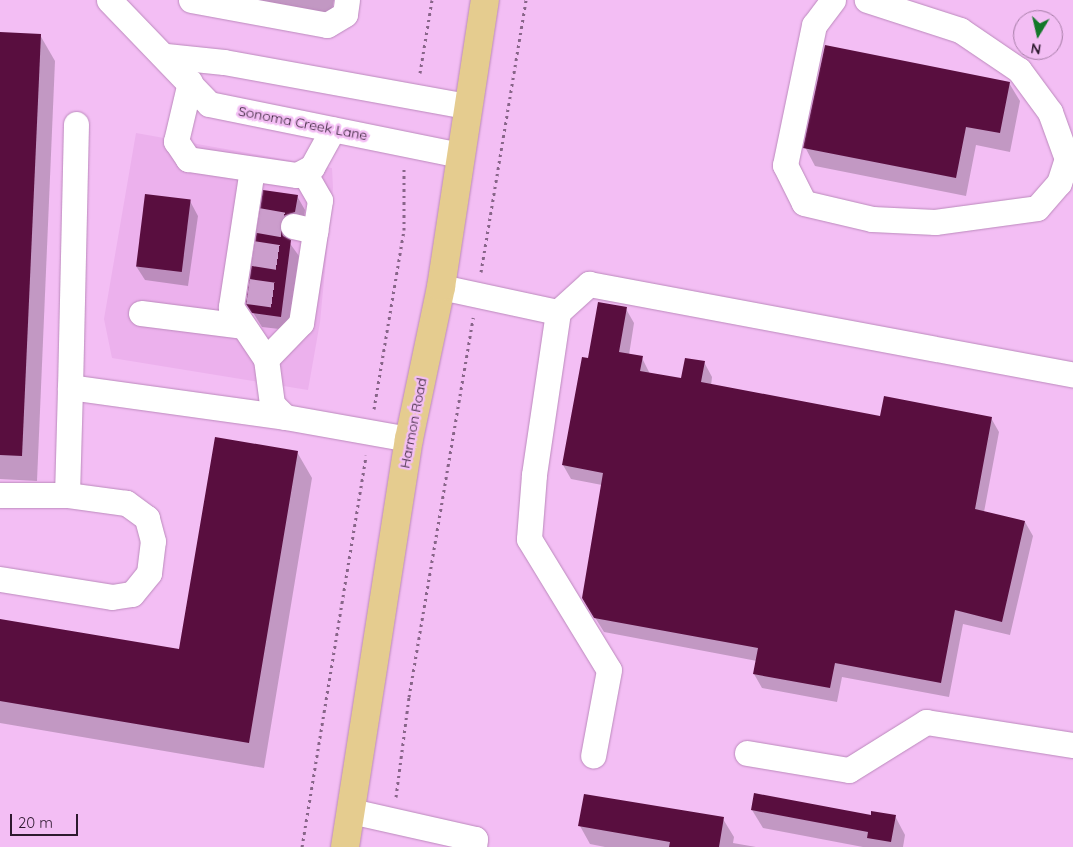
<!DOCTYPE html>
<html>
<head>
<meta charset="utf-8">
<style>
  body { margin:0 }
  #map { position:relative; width:1073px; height:847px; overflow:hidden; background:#f3bef4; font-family:Quicksand,sans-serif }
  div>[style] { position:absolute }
  .built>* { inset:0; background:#ecb1ed }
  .shadow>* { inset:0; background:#0003 }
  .building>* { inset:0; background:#590e3f; transform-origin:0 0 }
  .minor-tunnel>* { height:25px; margin-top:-12.5px; transform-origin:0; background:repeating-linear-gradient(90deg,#cb9dcc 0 25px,transparent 0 37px) }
  .path>* { height:3px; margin-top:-1.5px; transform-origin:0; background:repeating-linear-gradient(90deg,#886589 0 2.5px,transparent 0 6.5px) }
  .roads { filter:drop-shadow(0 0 1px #bb89bc) drop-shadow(0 0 1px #bb89bc) }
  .minor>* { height:25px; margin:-12.5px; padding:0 12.5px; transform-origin:12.5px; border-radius:12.5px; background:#fff }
  .major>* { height:28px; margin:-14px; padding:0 14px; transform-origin:14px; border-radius:14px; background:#e5cc8f }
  span { translate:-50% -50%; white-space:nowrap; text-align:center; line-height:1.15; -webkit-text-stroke:5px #f3bef4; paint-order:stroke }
  .street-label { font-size:14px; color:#2d192e }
  .north { position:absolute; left:1013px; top:10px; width:50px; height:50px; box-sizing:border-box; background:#f3bef4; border:1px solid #a47ca5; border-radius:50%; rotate:189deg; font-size:14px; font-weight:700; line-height:20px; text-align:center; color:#2d192e }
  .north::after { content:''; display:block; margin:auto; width:18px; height:22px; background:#137729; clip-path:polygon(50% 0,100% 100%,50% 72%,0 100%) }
  .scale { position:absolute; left:10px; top:814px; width:68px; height:22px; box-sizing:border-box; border:2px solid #2d192e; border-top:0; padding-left:6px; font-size:15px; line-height:18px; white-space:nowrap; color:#2d192e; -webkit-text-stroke:4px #f3bef4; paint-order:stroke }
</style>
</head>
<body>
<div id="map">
  <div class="built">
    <div style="clip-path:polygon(136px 133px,332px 168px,333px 188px,320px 322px,308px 390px,112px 358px,104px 319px)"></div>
  </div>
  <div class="shadow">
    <div style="clip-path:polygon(232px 0,334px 0,331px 16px)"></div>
    <div style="clip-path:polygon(0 34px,40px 35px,55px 61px,37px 481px,0 479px)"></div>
    <div style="clip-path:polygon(1009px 83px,1020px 101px,1010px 152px,976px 145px,966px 196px,815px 166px,805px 147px)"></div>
    <div style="clip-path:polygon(264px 191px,297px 196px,305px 210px,303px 226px,291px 230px,286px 238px,299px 256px,288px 330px,262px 327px,247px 303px)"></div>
    <div style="clip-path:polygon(190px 201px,198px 216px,188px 286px,145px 280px,136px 266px)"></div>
    <div style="clip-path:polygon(626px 309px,634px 323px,629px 355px,642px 358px,650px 374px,682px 380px,704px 362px,712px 377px,711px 386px,881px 418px,991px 418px,999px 432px,984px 512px,1025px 522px,1033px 536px,1010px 635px,963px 624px,949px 697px,842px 677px,837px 702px,762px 688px,754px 674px,757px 661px,604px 632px,583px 598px,602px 485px,571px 479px,563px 465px,590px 360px)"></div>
    <div style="clip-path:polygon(297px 452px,312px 478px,264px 768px,0 723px,0 620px,180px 650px)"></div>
    <div style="clip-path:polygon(752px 810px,895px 816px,905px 835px,903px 847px,863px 847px,763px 828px)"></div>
    <div style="clip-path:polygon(723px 819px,734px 837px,733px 843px,756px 847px,605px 847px,590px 844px,580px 826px)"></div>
  </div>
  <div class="building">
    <div style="clip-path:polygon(0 32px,41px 34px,22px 456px,0 455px)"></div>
    <div style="clip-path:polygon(825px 45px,1010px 82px,1000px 133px,966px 127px,956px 178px,803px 148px)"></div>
    <div style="clip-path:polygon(263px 190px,298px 195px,295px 212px,283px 216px,279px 223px,283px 236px,291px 240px,281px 317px,252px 313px,246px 304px)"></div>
    <div style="left:145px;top:194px;width:46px;height:73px;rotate:7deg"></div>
    <div style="clip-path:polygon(598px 302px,627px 307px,619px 352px,643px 356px,640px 371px,681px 378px,685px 358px,705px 361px,701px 382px,880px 416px,884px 396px,992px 417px,975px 509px,1025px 521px,1002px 622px,955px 610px,941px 683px,835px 663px,830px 688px,753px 674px,758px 648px,594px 618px,582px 598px,603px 473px,562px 465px,582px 357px,588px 358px)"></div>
    <div style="clip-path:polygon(215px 437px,298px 451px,249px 743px,0 701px,0 619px,179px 649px)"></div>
    <div style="clip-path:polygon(754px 793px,871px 815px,871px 811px,896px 815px,891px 842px,867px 838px,868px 832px,751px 810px)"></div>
    <div style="clip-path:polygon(584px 794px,724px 817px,719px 847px,669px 847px,670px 842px,578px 826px)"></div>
  </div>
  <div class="minor-tunnel">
    <div style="left:258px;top:220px;width:36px;rotate:10deg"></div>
    <div style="left:253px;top:253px;width:36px;rotate:9deg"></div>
    <div style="left:248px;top:291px;width:35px;rotate:8deg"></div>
  </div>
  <div class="path">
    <div style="left:420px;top:73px;width:74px;rotate:-80.7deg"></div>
    <div style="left:481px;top:272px;width:276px;rotate:-80.6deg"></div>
    <div style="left:374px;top:409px;width:181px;rotate:-80.5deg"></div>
    <div style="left:404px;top:230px;width:64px;rotate:-90deg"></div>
    <div style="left:396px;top:797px;width:101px;rotate:-82.6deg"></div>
    <div style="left:409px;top:697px;width:385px;rotate:-80.4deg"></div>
    <div style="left:302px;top:847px;width:397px;rotate:-80.7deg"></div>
  </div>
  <div class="roads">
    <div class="minor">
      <div style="left:109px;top:0;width:144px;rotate:46.1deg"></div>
      <div style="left:209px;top:104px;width:256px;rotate:11.5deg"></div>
      <div style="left:191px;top:0;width:138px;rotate:10.4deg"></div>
      <div style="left:327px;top:25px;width:21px;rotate:-31deg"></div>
      <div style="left:345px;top:14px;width:14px;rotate:-82deg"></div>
      <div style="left:833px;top:0;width:31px;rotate:127deg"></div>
      <div style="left:814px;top:25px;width:143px;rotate:101.7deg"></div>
      <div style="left:785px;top:165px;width:42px;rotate:63.4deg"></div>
      <div style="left:804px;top:203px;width:70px;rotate:13.2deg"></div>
      <div style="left:872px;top:219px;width:63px;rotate:2.7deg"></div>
      <div style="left:935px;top:222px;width:103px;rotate:-7.8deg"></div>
      <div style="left:1037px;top:208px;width:33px;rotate:-49deg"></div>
      <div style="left:1059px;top:183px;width:25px;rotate:-72deg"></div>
      <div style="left:1067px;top:159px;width:50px;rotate:-109.9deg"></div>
      <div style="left:1050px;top:112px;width:52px;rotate:-126.4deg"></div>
      <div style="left:1019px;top:70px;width:71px;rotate:-145.9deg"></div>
      <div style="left:960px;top:30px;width:98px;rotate:-162.1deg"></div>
      <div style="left:166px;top:56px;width:58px;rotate:5.9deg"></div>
      <div style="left:224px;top:62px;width:247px;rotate:10.3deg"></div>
      <div style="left:190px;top:82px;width:61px;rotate:103.3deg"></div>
      <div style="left:176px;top:141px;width:22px;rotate:56deg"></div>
      <div style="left:188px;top:159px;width:110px;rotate:8.4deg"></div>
      <div style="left:297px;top:175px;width:17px;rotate:-28deg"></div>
      <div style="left:312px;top:167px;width:43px;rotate:-61.1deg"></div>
      <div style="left:76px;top:124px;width:263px;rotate:91.3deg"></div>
      <div style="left:70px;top:387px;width:217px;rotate:7.9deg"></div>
      <div style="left:252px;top:169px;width:140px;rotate:98.7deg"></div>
      <div style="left:231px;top:307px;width:63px;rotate:56.1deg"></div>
      <div style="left:266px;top:359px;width:45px;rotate:82.4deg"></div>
      <div style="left:272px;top:404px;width:18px;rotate:45deg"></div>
      <div style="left:285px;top:417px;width:126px;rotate:10.1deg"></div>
      <div style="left:293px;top:226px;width:23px;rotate:13deg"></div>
      <div style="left:441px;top:287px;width:120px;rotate:12.1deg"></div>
      <div style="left:558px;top:312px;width:42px;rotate:-42.1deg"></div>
      <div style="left:589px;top:284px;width:492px;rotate:10.6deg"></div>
      <div style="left:558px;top:312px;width:165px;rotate:98.4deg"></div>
      <div style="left:534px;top:475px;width:64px;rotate:94.5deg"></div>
      <div style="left:529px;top:539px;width:153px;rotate:58.6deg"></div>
      <div style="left:609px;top:670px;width:87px;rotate:100.5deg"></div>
      <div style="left:141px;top:313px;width:102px;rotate:7.3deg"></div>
      <div style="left:266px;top:359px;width:50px;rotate:-45.8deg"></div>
      <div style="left:301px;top:323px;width:124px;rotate:-81.2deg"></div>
      <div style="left:320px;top:200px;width:32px;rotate:-120deg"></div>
      <div style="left:0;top:495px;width:67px"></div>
      <div style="left:67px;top:495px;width:108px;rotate:-88.4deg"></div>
      <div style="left:0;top:579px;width:113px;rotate:9.1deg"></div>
      <div style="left:112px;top:597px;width:20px;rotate:-9deg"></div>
      <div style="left:132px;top:594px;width:27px;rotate:-51deg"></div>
      <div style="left:149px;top:573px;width:32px;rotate:-83deg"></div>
      <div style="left:153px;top:541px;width:24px;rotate:-105deg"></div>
      <div style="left:147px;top:518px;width:26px;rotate:-144deg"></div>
      <div style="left:126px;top:503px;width:60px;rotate:-172.3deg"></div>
      <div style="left:747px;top:753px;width:103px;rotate:9.5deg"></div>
      <div style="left:849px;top:770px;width:91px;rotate:-31.9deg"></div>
      <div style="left:926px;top:722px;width:149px;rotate:8.9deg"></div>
      <div style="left:351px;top:811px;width:127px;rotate:12.7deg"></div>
      <div style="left:475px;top:839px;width:8px;rotate:97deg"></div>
    </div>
    <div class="major">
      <div style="left:345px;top:847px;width:413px;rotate:-81.1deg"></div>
      <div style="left:409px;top:439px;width:155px;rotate:-78.1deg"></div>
      <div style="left:441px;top:287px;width:290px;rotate:-81.3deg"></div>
    </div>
  </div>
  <div class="street-label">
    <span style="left:303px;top:123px;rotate:11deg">Sonoma Creek Lane</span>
    <span style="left:413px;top:423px;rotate:-79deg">Harmon Road</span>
  </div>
  <div class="north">N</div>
  <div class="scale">20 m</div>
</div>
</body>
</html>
